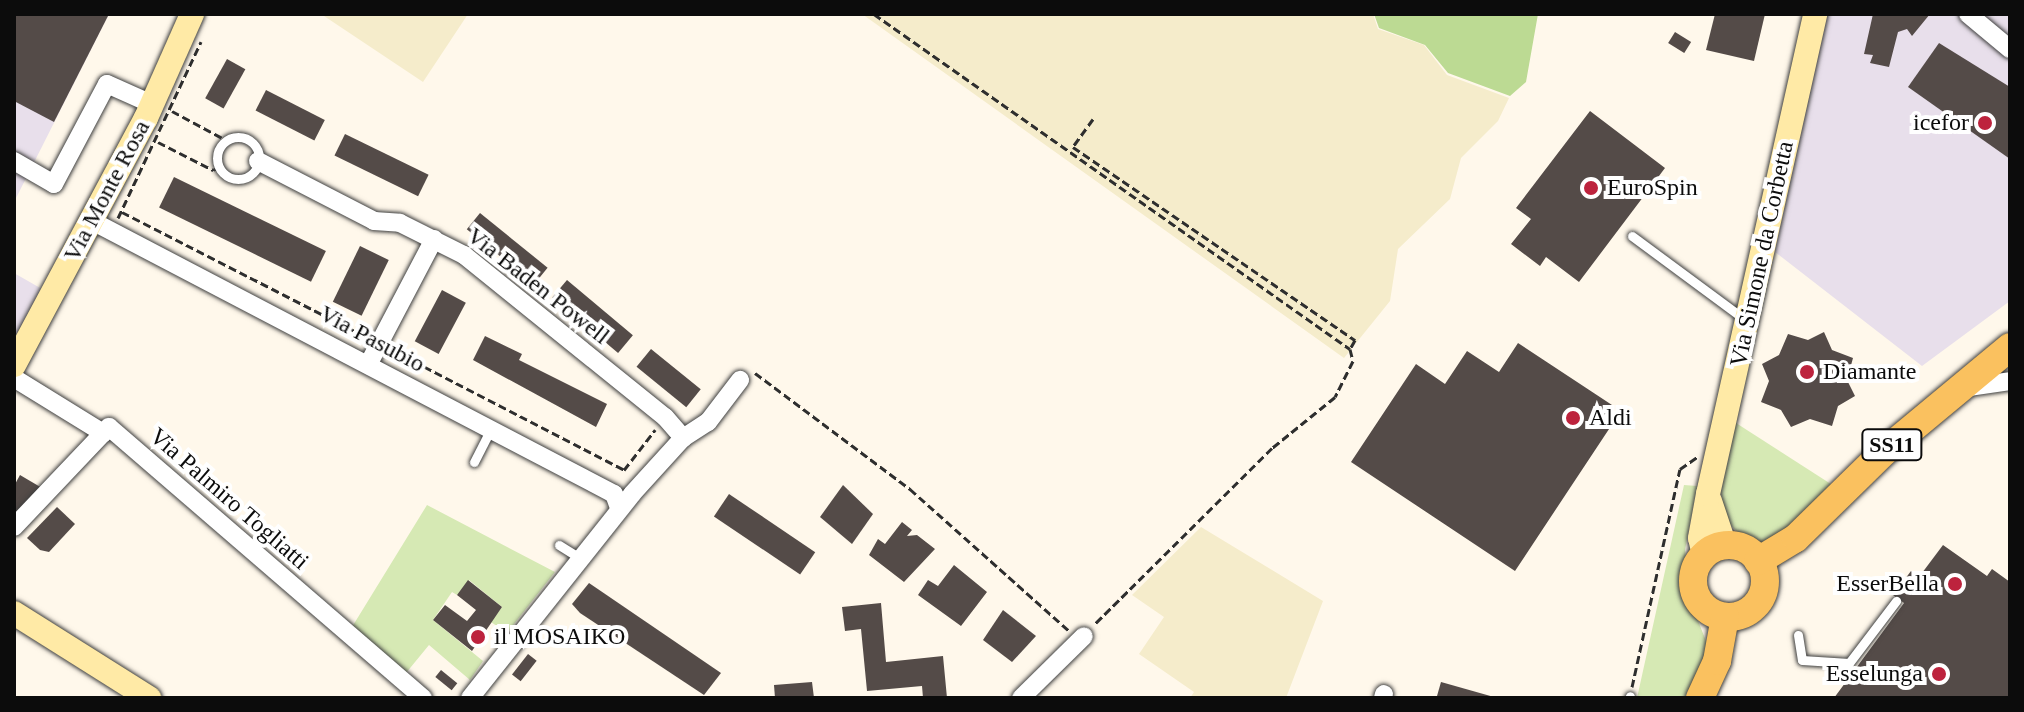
<!DOCTYPE html>
<html>
<head>
<meta charset="utf-8">
<style>
  body { margin:0 }
  #map { position:relative; width:2024px; height:712px; overflow:hidden; background:#fff8eb; font-family:Georgia,serif }
  div>[style] { position:absolute }
  .industrial>* { inset:0; background:#e8dfeb }
  .farmland>* { inset:0; background:#f5eccb }
  .green>* { inset:0; background:#d6e9b4 }
  .forest>* { inset:0; background:#bcda93 }
  .building>* { inset:0; background:#544b48; transform-origin:0 0 }
  .path>* { height:3px; margin-top:-1.5px; transform-origin:0; background:repeating-linear-gradient(90deg,#2e2e2e 0 8px,transparent 0 12px) }
  .roads { filter:drop-shadow(0 0 2px #3f3f3f) drop-shadow(0 0 2px #3f3f3f) }
  .lane>* { height:9px; margin:-4.5px; padding:0 4.5px; transform-origin:4.5px; border-radius:4.5px; background:#fff }
  .lane>.ring { margin:-4.5px; padding:0; box-sizing:content-box; background:none; border:9px solid #fff; border-radius:50% }
  .street>* { height:18px; margin:-9px; padding:0 9px; transform-origin:9px; border-radius:9px; background:#fff }
  .secondary>* { height:24px; margin:-12px; padding:0 12px; transform-origin:12px; border-radius:12px; background:#ffeaa6 }
  .primary>* { height:28px; margin:-14px; padding:0 14px; transform-origin:14px; border-radius:14px; background:#fac15f }
  .primary>.ring { margin:-14px; padding:0; box-sizing:content-box; background:none; border:28px solid #fac15f; border-radius:50% }
  .dots>* { width:22px; height:22px; translate:-50% -50%; box-sizing:border-box; border:4px solid #fff; border-radius:50% }
  span { translate:-50% -50%; white-space:nowrap; text-align:center; line-height:1.15; -webkit-text-stroke:8px #fff; paint-order:stroke }
  .shield-label span { padding:2px 6px; background:#fff; border:2px solid; border-radius:6px; -webkit-text-stroke-width:0 }
  .shield-label { font-size:22px; color:#0c0c0c; font-weight:700 }
  .poi-label { font-size:24px; color:#0c0c0c }
  .right { translate:-100% -50%; text-align:right }
  .left { translate:0 -50%; text-align:left }
  .street-label { font-size:24px; color:#0c0c0c }
  .frame { position:absolute; inset:0; border:16px solid #0c0c0c; pointer-events:none }
</style>
</head>
<body>
<div id="map">
  <div class="industrial">
    <div style="clip-path:polygon(14px 14px,109px 14px,14px 202px)"></div>
    <div style="clip-path:polygon(1826px 14px,2010px 14px,2010px 301px,1922px 366px,1775px 252px)"></div>
    <div style="clip-path:polygon(14px 273px,42px 289px,14px 339px)"></div>
  </div>
  <div class="farmland">
    <div style="clip-path:polygon(321px 14px,468px 14px,423px 82px)"></div>
    <div style="clip-path:polygon(862px 14px,1373px 14px,1378px 29px,1424px 45px,1447px 75px,1509px 98px,1498px 121px,1461px 158px,1450px 199px,1398px 249px,1390px 301px,1344px 358px)"></div>
    <div style="clip-path:polygon(1201px 527px,1323px 601px,1286px 698px,1190px 698px,1194px 692px,1139px 654px,1164px 617px,1132px 595px)"></div>
  </div>
  <div class="green">
    <div style="clip-path:polygon(1736px 423px,1834px 486px,1789px 534px,1764px 543px,1745px 540px,1724px 518px,1721px 492px)"></div>
    <div style="clip-path:polygon(1684px 485px,1697px 486px,1685px 550px,1691px 603px,1706px 641px,1706px 657px,1684px 698px,1637px 698px)"></div>
    <div style="clip-path:polygon(427px 505px,555px 572px,507px 633px,491px 622px,502px 607px,469px 580px,457px 595px,452px 592px,433px 620px,483px 661px,470px 680px,429px 645px,406px 673px,352px 627px)"></div>
  </div>
  <div class="forest">
    <div style="clip-path:polygon(1374px 14px,1538px 14px,1526px 82px,1510px 96px,1448px 73px,1425px 45px,1379px 28px)"></div>
  </div>
  <div class="building">
    <div style="clip-path:polygon(14px 14px,109px 14px,54px 122px,14px 101px)"></div>
    <div style="clip-path:polygon(1715px 14px,1765px 14px,1754px 61px,1706px 50px)"></div>
    <div style="clip-path:polygon(1873px 14px,1930px 14px,1912px 36px,1907px 29px,1898px 32px,1889px 67px,1870px 63px,1873px 55px,1864px 54px)"></div>
    <div style="left:1675px;top:32px;width:19px;height:13px;rotate:32deg"></div>
    <div style="clip-path:polygon(1939px 43px,2010px 87px,2010px 159px,1908px 87px)"></div>
    <div style="left:227px;top:59px;width:21px;height:45px;rotate:29deg"></div>
    <div style="left:266px;top:90px;width:66px;height:23px;rotate:27deg"></div>
    <div style="clip-path:polygon(1590px 111px,1665px 168px,1579px 282px,1546px 257px,1540px 266px,1511px 244px,1531px 219px,1516px 208px)"></div>
    <div style="left:345px;top:134px;width:93px;height:24px;rotate:26deg"></div>
    <div style="left:174px;top:177px;width:169px;height:34px;rotate:26deg"></div>
    <div style="left:480px;top:213px;width:87px;height:21px;rotate:39deg"></div>
    <div style="left:360px;top:246px;width:32px;height:62px;rotate:26deg"></div>
    <div style="left:567px;top:280px;width:86px;height:23px;rotate:40deg"></div>
    <div style="left:442px;top:290px;width:27px;height:58px;rotate:28deg"></div>
    <div style="clip-path:polygon(1824px 332px,1832px 350px,1853px 358px,1847px 380px,1855px 396px,1838px 406px,1832px 426px,1810px 419px,1791px 427px,1781px 410px,1761px 402px,1769px 381px,1762px 364px,1779px 355px,1788px 334px,1808px 340px)"></div>
    <div style="clip-path:polygon(485px 336px,522px 354px,519px 360px,607px 404px,596px 427px,473px 360px)"></div>
    <div style="clip-path:polygon(1518px 343px,1612px 405px,1615px 420px,1515px 571px,1351px 462px,1416px 364px,1445px 384px,1467px 351px,1499px 372px)"></div>
    <div style="left:651px;top:349px;width:64px;height:23px;rotate:39deg"></div>
    <div style="clip-path:polygon(20px 475px,42px 488px,14px 514px,14px 486px)"></div>
    <div style="clip-path:polygon(843px 485px,873px 514px,852px 544px,820px 517px)"></div>
    <div style="left:729px;top:494px;width:104px;height:27px;rotate:34deg"></div>
    <div style="clip-path:polygon(57px 507px,75px 524px,49px 552px,40px 550px,27px 538px)"></div>
    <div style="clip-path:polygon(902px 522px,912px 530px,907px 536px,917px 535px,935px 549px,904px 582px,869px 555px,878px 539px,885px 544px)"></div>
    <div style="clip-path:polygon(1943px 545px,1987px 576px,1992px 569px,2010px 582px,2010px 698px,1834px 698px,1904px 603px,1893px 595px,1911px 571px,1919px 577px)"></div>
    <div style="clip-path:polygon(954px 565px,987px 592px,961px 626px,918px 595px,928px 580px,938px 586px)"></div>
    <div style="clip-path:polygon(468px 580px,502px 607px,472px 651px,433px 620px,445px 605px,467px 621px,476px 610px,457px 595px)"></div>
    <div style="clip-path:polygon(589px 583px,721px 673px,704px 695px,580px 613px,572px 604px)"></div>
    <div style="clip-path:polygon(881px 603px,886px 662px,943px 656px,947px 698px,923px 698px,922px 686px,867px 691px,861px 629px,845px 631px,842px 607px)"></div>
    <div style="clip-path:polygon(1003px 610px,1036px 636px,1012px 662px,983px 640px)"></div>
    <div style="left:528px;top:654px;width:11px;height:26px;rotate:38deg"></div>
    <div style="left:441px;top:670px;width:21px;height:9px;rotate:39deg"></div>
    <div style="clip-path:polygon(812px 682px,814px 698px,775px 698px,774px 685px)"></div>
    <div style="clip-path:polygon(1441px 682px,1494px 697px,1494px 698px,1437px 696px)"></div>
  </div>
  <div class="path">
    <div style="left:874px;top:14px;width:582px;rotate:35.14deg"></div>
    <div style="left:1350px;top:349px;width:12px;rotate:76deg"></div>
    <div style="left:1353px;top:361px;width:40px;rotate:116.6deg"></div>
    <div style="left:1335px;top:397px;width:81px;rotate:141deg"></div>
    <div style="left:1272px;top:448px;width:250px;rotate:135.2deg"></div>
    <div style="left:172px;top:111px;width:61px;rotate:28.2deg"></div>
    <div style="left:1093px;top:119px;width:34px;rotate:126deg"></div>
    <div style="left:1073px;top:147px;width:342px;rotate:34.4deg"></div>
    <div style="left:1355px;top:340px;width:10px;rotate:119deg"></div>
    <div style="left:158px;top:142px;width:62px;rotate:27deg"></div>
    <div style="left:213px;top:170px;width:7px;rotate:-27deg"></div>
    <div style="left:122px;top:212px;width:272px;rotate:27.1deg"></div>
    <div style="left:118px;top:218px;width:195px;rotate:-64.8deg"></div>
    <div style="left:392px;top:350px;width:261px;rotate:27.3deg"></div>
    <div style="left:624px;top:470px;width:51px;rotate:-52.2deg"></div>
    <div style="left:755px;top:373px;width:194px;rotate:36.8deg"></div>
    <div style="left:910px;top:489px;width:212px;rotate:41.7deg"></div>
    <div style="left:1632px;top:687px;width:223px;rotate:-77.6deg"></div>
    <div style="left:1680px;top:469px;width:21px;rotate:-35deg"></div>
  </div>
  <div class="roads">
    <div class="lane">
      <div class="ring" style="left:217px;top:137px;width:33px;height:33px"></div>
      <div style="left:1632px;top:236px;width:139px;rotate:36.5deg"></div>
      <div style="left:474px;top:462px;width:37px;rotate:-63deg"></div>
      <div style="left:559px;top:545px;width:25px;rotate:32deg"></div>
      <div style="left:1798px;top:635px;width:25px;rotate:81deg"></div>
      <div style="left:1802px;top:660px;width:47px;rotate:3.7deg"></div>
      <div style="left:1849px;top:663px;width:78px;rotate:-52.8deg"></div>
      <div style="left:1629px;top:698px;width:2px;rotate:-63deg"></div>
    </div>
    <div class="street">
      <div style="left:1968px;top:14px;width:55px;rotate:39.8deg"></div>
      <div style="left:14px;top:161px;width:46px;rotate:29.9deg"></div>
      <div style="left:54px;top:184px;width:113px;rotate:-62.1deg"></div>
      <div style="left:107px;top:84px;width:49px;rotate:24deg"></div>
      <div style="left:258px;top:161px;width:131px;rotate:27.3deg"></div>
      <div style="left:374px;top:221px;width:26px;rotate:4deg"></div>
      <div style="left:400px;top:223px;width:72px;rotate:26.6deg"></div>
      <div style="left:464px;top:255px;width:258px;rotate:38.9deg"></div>
      <div style="left:665px;top:417px;width:28px;rotate:49deg"></div>
      <div style="left:92px;top:221px;width:589px;rotate:27.61deg"></div>
      <div style="left:614px;top:494px;width:15px;rotate:70deg"></div>
      <div style="left:369px;top:363px;width:140px;rotate:-62.3deg"></div>
      <div style="left:14px;top:378px;width:105px;rotate:31.7deg"></div>
      <div style="left:1969px;top:387px;width:41px;rotate:-8.3deg"></div>
      <div style="left:14px;top:527px;width:138px;rotate:-46.5deg"></div>
      <div style="left:109px;top:427px;width:415px;rotate:40.8deg"></div>
      <div style="left:470px;top:698px;width:260px;rotate:-51.5deg"></div>
      <div style="left:632px;top:494px;width:76px;rotate:-47.7deg"></div>
      <div style="left:683px;top:438px;width:30px;rotate:-33deg"></div>
      <div style="left:708px;top:422px;width:53px;rotate:-52.7deg"></div>
      <div style="left:1021px;top:698px;width:88px;rotate:-44.5deg"></div>
      <div style="left:1383px;top:698px;width:4px;rotate:-76deg"></div>
    </div>
    <div class="secondary">
      <div style="left:14px;top:365px;width:280px;rotate:-61.9deg"></div>
      <div style="left:146px;top:118px;width:114px;rotate:-66.1deg"></div>
      <div style="left:1710px;top:501px;width:47px;rotate:71.6deg"></div>
      <div style="left:1704px;top:555px;width:17px;rotate:-103deg"></div>
      <div style="left:1700px;top:538px;width:45px;rotate:-79.7deg"></div>
      <div style="left:1708px;top:494px;width:492px;rotate:-77.4deg"></div>
      <div style="left:14px;top:613px;width:160px;rotate:32.2deg"></div>
    </div>
    <div class="primary">
      <div class="ring" style="left:1693px;top:545px;width:44px;height:44px"></div>
      <div style="left:1758px;top:561px;width:44px;rotate:-31.2deg"></div>
      <div style="left:1796px;top:538px;width:126px;rotate:-44.4deg"></div>
      <div style="left:1886px;top:450px;width:161px;rotate:-39.7deg"></div>
      <div style="left:1700px;top:698px;width:41px;rotate:-65.3deg"></div>
      <div style="left:1717px;top:661px;width:45px;rotate:-79.7deg"></div>
    </div>
  </div>
  <div class="dots">
    <div style="left:1985px;top:123px;background:#bd233d"></div>
    <div style="left:1591px;top:188px;background:#bd233d"></div>
    <div style="left:1807px;top:372px;background:#bd233d"></div>
    <div style="left:1573px;top:418px;background:#bd233d"></div>
    <div style="left:1955px;top:584px;background:#bd233d"></div>
    <div style="left:478px;top:637px;background:#bd233d"></div>
    <div style="left:1939px;top:674px;background:#bd233d"></div>
  </div>
  <div class="shield-label">
    <span style="left:1892px;top:445px">SS11</span>
  </div>
  <div class="poi-label">
    <span class="right" style="left:1969px;top:123px">icefor</span>
    <span class="left" style="left:1607px;top:188px">EuroSpin</span>
    <span class="left" style="left:1823px;top:372px">Diamante</span>
    <span class="left" style="left:1589px;top:418px">Aldi</span>
    <span class="right" style="left:1939px;top:584px">EsserBella</span>
    <span class="left" style="left:494px;top:637px">il MOSAIKO</span>
    <span class="right" style="left:1923px;top:674px">Esselunga</span>
  </div>
  <div class="street-label">
    <span style="left:107px;top:191px;rotate:-62deg">Via Monte Rosa</span>
    <span style="left:1762px;top:254px;rotate:-78deg">Via Simone da Corbetta</span>
    <span style="left:538px;top:286px;rotate:38deg">Via Baden Powell</span>
    <span style="left:372px;top:339px;rotate:28deg">Via Pasubio</span>
    <span style="left:229px;top:499px;rotate:41deg">Via Palmiro Togliatti</span>
  </div>
  <div class="frame"></div>
</div>
</body>
</html>
